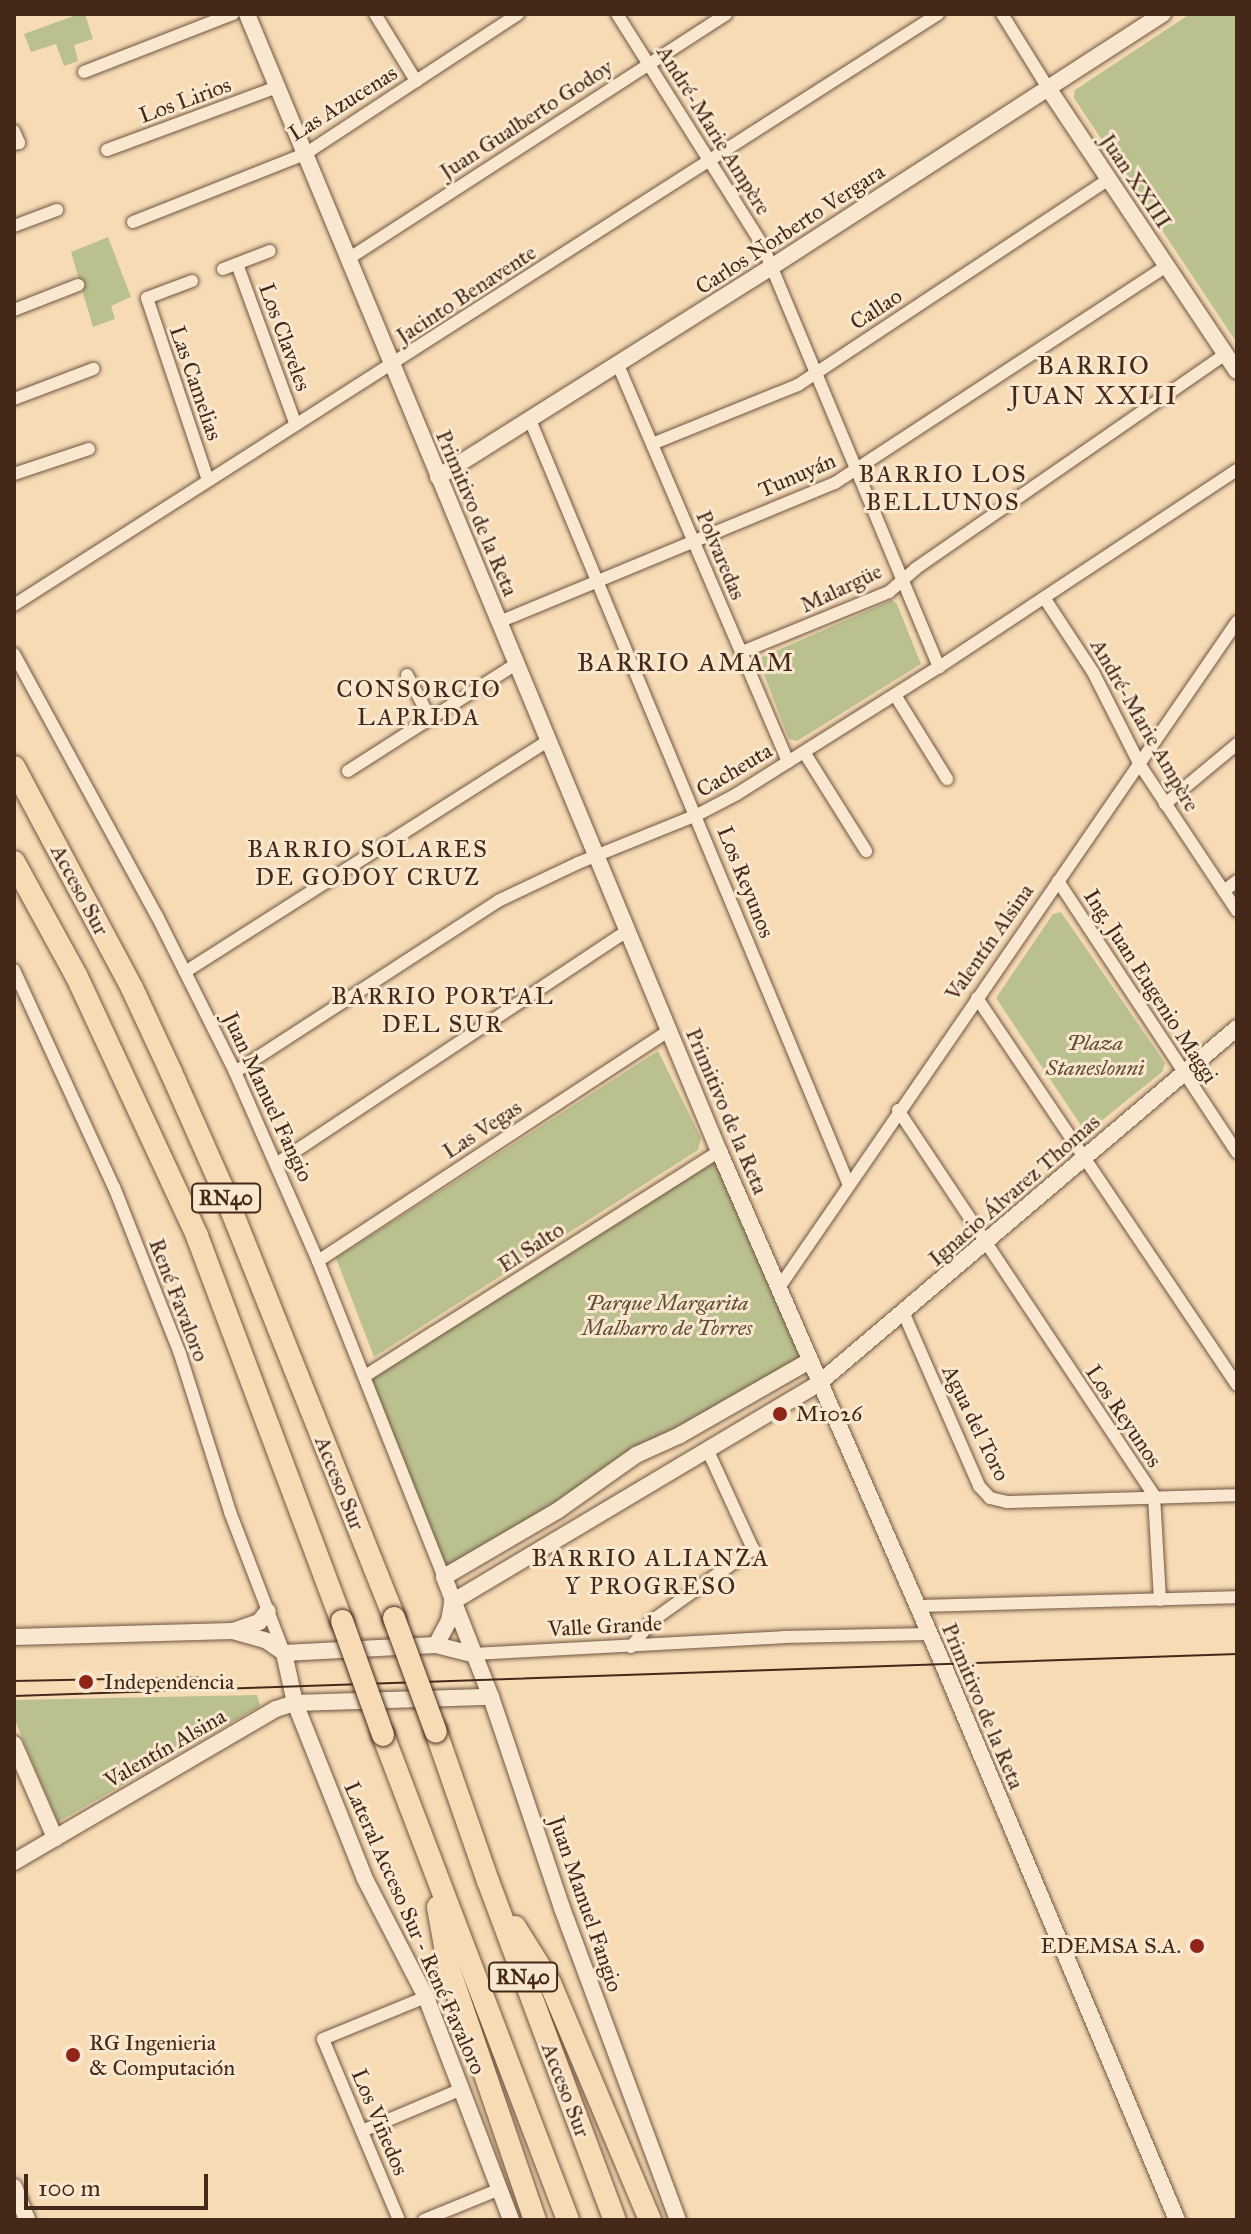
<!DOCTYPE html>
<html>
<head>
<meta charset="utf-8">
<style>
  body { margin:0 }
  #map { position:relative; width:1251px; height:2234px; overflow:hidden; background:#f6dbb5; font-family:"IM FELL Great Primer",serif }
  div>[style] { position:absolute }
  .green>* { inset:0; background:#bac18f }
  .roads { filter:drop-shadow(0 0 2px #705541) drop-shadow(0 0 2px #705541) }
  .street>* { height:12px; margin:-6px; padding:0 6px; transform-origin:6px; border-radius:6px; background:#f9e8cf }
  .secondary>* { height:16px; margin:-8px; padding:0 8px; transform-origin:8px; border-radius:8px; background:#f9e8cf }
  .highway>* { height:22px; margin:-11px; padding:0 11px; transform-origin:11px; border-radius:11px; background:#f6dbb5 }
  .tram>* { height:2px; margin:-1px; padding:0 1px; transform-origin:1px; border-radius:1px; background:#44281a }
  .bridges { filter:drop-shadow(0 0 2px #44281a) drop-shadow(0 0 2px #44281a) }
  .highway-bridge>* { height:22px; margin:-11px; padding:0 11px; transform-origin:11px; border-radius:11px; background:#f6dbb5 }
  .dots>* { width:22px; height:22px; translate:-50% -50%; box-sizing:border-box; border:4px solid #f9e8cf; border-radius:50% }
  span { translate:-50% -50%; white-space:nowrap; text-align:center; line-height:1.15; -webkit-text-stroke:6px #f9e8cf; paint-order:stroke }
  .shield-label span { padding:2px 6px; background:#f9e8cf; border:2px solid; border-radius:6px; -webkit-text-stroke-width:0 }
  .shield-label { font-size:20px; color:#44281a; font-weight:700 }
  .street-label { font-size:22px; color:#44281a }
  .park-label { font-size:22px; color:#624e37; font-style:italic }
  .poi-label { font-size:22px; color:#44281a }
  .left { translate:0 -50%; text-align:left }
  .right { translate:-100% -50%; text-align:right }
  .neighbourhood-label { font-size:24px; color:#44281a; letter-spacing:2px }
  .quarter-label { font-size:26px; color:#44281a; letter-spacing:2px }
  .frame { position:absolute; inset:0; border:16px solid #44281a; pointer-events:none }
  .scale { position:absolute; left:24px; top:2174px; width:184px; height:36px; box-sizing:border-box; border:4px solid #44281a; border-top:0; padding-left:10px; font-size:24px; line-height:28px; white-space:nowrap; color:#44281a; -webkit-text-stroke:6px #f9e8cf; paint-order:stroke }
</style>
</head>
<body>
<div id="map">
  <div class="green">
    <div style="clip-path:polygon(79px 14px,85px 14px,93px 39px,74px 45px,78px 61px,64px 66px,56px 44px,31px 52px,24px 34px)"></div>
    <div style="clip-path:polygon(1190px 14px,1237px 14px,1237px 343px,1074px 98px,1075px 90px)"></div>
    <div style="clip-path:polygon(108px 237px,131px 297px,111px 306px,115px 319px,93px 327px,71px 252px)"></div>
    <div style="clip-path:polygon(892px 600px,897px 604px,921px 664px,797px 741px,789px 739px,758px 659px)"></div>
    <div style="clip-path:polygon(1061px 912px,1165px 1063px,1162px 1072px,1086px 1133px,996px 998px,1053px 914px)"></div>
    <div style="clip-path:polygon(658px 1051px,701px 1138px,698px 1150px,374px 1357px,336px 1258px)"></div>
    <div style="clip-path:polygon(719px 1151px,809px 1361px,444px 1577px,365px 1376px)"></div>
    <div style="clip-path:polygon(257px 1695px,260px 1706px,58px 1822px,14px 1718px,14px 1700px)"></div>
  </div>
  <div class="roads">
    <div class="street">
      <div style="left:375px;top:14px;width:79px;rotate:58.5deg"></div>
      <div style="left:617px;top:14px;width:272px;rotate:57.8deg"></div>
      <div style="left:762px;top:244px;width:459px;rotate:67.3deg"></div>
      <div style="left:1002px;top:14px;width:87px;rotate:58.1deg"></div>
      <div style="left:84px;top:72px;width:160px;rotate:-21.3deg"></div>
      <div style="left:14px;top:131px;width:13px;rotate:67deg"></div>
      <div style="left:19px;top:143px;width:5px;rotate:169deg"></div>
      <div style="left:107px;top:150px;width:181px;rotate:-20.3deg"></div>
      <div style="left:133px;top:222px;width:185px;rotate:-21.6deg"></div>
      <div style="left:305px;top:154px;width:255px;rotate:-33.3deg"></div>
      <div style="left:14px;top:226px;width:46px;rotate:-20.4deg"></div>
      <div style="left:348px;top:259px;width:450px;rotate:-32.9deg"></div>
      <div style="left:237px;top:264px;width:171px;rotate:69.9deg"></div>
      <div style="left:223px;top:269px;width:50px;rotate:-21deg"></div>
      <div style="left:192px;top:281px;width:48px;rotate:159.3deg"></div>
      <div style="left:147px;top:298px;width:192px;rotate:71.5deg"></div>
      <div style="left:14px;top:310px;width:69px;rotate:-21.3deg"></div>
      <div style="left:618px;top:365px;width:432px;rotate:66.8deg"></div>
      <div style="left:14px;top:399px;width:85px;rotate:-20.8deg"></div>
      <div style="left:530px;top:420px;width:827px;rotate:67.37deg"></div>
      <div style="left:652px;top:444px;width:157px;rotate:-22deg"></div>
      <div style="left:798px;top:385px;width:372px;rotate:-33.5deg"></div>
      <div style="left:14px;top:474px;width:79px;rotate:-18.4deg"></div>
      <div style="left:1045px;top:599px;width:87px;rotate:56.7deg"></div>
      <div style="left:1093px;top:672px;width:104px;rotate:63.2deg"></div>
      <div style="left:1140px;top:765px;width:175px;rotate:56.4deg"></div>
      <div style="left:14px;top:605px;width:1097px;rotate:-32.6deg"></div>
      <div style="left:499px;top:622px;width:364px;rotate:-22.5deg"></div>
      <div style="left:835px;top:483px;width:397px;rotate:-33.2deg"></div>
      <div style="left:742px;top:652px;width:159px;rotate:-22.2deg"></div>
      <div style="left:889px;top:592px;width:35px;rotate:-41deg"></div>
      <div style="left:915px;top:569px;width:378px;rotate:-34.7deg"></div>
      <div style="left:14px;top:654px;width:298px;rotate:61.4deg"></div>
      <div style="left:157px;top:916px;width:174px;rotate:63.4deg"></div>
      <div style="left:235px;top:1072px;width:206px;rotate:66.3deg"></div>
      <div style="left:318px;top:1261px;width:340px;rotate:68.3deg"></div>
      <div style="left:407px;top:675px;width:49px;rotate:61.9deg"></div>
      <div style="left:895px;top:695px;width:99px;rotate:58.2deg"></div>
      <div style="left:804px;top:752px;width:117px;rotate:57.9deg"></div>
      <div style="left:348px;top:771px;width:199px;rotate:-32.5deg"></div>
      <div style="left:1165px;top:804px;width:94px;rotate:-39.8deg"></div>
      <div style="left:1058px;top:881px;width:325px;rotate:56.6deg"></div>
      <div style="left:1224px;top:891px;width:16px;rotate:-38deg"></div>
      <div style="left:14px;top:970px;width:239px;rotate:65.3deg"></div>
      <div style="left:114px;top:1187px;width:180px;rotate:68.4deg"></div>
      <div style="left:180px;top:1354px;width:166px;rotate:72.4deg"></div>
      <div style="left:230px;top:1512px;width:151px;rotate:69deg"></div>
      <div style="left:185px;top:972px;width:430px;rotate:-32.5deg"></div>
      <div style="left:977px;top:998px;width:466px;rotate:56.1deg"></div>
      <div style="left:235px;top:1072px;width:314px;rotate:-33deg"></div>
      <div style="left:498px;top:901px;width:89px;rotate:-25.4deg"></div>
      <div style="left:578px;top:863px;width:128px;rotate:-22deg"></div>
      <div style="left:697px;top:815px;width:45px;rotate:-27.7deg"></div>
      <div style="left:737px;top:794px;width:239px;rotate:-32.2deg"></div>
      <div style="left:939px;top:667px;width:357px;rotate:-33.5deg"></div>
      <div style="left:898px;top:1110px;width:463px;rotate:56.4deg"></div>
      <div style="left:1154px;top:1496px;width:104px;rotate:86.7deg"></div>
      <div style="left:276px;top:1164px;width:423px;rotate:-33.6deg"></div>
      <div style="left:318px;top:1261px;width:420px;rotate:-33.3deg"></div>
      <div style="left:778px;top:1289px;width:810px;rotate:-55.47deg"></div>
      <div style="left:904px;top:1314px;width:188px;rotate:66.4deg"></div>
      <div style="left:979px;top:1486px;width:16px;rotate:47deg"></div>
      <div style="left:990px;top:1498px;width:17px;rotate:13deg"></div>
      <div style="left:1007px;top:1502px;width:230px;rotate:-1.7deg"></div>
      <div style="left:365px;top:1376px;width:419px;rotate:-32.4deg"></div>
      <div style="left:917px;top:1606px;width:320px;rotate:-1.6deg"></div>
      <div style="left:631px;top:1647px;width:35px;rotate:-51deg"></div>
      <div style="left:653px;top:1620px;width:123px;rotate:-35.4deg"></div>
      <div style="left:753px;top:1549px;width:110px;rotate:-114.7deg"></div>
      <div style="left:473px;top:1654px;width:310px;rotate:-3.1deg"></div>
      <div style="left:783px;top:1637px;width:146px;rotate:-1.2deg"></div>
      <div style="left:362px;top:2131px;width:108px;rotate:-22.8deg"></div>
      <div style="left:399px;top:2220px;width:196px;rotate:-112.8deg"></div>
      <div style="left:323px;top:2039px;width:111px;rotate:-22.2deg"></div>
      <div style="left:424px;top:2220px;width:82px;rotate:-22.2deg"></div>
    </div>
    <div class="secondary">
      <div style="left:247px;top:14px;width:1231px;rotate:67.46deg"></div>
      <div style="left:719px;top:1151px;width:550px;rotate:66.42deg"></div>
      <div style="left:939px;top:1655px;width:613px;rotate:67.16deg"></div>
      <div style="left:1048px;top:88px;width:340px;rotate:56.3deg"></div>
      <div style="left:438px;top:477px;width:392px;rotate:-32.2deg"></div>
      <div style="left:770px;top:268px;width:468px;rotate:-32.9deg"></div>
      <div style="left:452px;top:1602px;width:427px;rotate:-30.8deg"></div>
      <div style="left:819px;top:1383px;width:548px;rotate:-40.34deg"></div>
      <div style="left:233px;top:1631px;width:28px;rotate:-19deg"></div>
      <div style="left:259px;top:1622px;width:14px;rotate:-51deg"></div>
      <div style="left:14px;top:1637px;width:219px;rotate:-1.6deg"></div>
      <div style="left:233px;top:1631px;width:35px;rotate:16deg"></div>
      <div style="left:267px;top:1641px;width:21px;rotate:35deg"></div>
      <div style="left:436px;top:1645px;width:27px;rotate:-62deg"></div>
      <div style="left:449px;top:1621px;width:17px;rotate:-80deg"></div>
      <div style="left:284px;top:1653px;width:51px;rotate:77.6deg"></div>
      <div style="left:295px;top:1703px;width:189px;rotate:68.3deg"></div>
      <div style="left:365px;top:1879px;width:133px;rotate:62.7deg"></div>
      <div style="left:426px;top:1997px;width:239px;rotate:69.1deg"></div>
      <div style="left:284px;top:1653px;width:152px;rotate:-3deg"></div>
      <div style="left:436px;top:1645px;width:38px;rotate:14deg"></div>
      <div style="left:14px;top:1744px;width:103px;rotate:66.4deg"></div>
      <div style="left:14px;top:1862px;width:303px;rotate:-30.3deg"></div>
      <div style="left:276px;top:1709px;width:20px;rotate:-18deg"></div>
      <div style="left:295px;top:1703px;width:196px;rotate:-1.8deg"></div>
      <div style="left:14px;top:2187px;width:35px;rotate:68deg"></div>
      <div style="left:678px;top:2220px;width:333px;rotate:-110.4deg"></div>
      <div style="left:562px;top:1908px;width:223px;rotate:-108.6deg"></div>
      <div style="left:491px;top:1697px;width:129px;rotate:-111.4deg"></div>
      <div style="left:444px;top:1577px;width:131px;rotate:-30.3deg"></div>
      <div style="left:557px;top:1511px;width:97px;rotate:-35.3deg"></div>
      <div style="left:636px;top:1455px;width:48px;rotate:-24.4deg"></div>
      <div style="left:680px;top:1435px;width:149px;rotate:-29.8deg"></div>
    </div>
    <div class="highway">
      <div style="left:14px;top:767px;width:251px;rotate:61.9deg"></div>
      <div style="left:132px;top:988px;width:93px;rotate:65.1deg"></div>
      <div style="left:171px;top:1072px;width:126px;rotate:66.1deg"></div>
      <div style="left:222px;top:1187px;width:464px;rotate:68.2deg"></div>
      <div style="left:14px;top:862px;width:131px;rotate:61.3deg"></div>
      <div style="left:77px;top:977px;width:285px;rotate:65.1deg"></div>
      <div style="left:197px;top:1236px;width:411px;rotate:69.4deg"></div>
      <div style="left:436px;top:1732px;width:158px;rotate:70.8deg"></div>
      <div style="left:488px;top:1881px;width:362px;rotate:69.5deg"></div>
      <div style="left:383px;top:1735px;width:519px;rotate:69.12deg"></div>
      <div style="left:438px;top:1907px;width:63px;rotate:79.9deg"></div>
      <div style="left:449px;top:1969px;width:265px;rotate:71.1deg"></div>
      <div style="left:515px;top:1927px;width:66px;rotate:58deg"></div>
      <div style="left:550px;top:1983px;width:257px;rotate:67.1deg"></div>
    </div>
  </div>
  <div class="tram">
    <div style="left:14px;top:1681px;width:184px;rotate:-1.2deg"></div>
    <div style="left:14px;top:1696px;width:1224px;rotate:-1.97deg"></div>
  </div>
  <div class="bridges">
    <div class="highway-bridge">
      <div style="left:394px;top:1618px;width:121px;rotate:69.8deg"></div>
      <div style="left:342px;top:1621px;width:121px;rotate:70.2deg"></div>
    </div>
  </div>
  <div class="dots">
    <div style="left:780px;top:1414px;background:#8f2418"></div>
    <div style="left:86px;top:1682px;background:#8f2418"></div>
    <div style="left:1197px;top:1946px;background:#8f2418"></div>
    <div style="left:73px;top:2055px;background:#8f2418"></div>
  </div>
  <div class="shield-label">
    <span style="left:226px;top:1198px">RN40</span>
    <span style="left:523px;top:1977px">RN40</span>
  </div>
  <div class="street-label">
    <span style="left:185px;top:100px;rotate:-20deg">Los Lirios</span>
    <span style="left:343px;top:103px;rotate:-32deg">Las Azucenas</span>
    <span style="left:526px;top:119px;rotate:-33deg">Juan Gualberto Godoy</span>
    <span style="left:714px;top:130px;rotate:58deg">André-Marie Ampère</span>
    <span style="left:1136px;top:181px;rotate:56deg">Juan XXIII</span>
    <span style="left:790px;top:229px;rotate:-33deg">Carlos Norberto Vergara</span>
    <span style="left:466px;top:294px;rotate:-33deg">Jacinto Benavente</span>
    <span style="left:876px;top:309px;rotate:-33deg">Callao</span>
    <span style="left:285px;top:337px;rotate:70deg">Los Claveles</span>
    <span style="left:196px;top:383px;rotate:71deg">Las Camelias</span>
    <span style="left:797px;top:475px;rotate:-23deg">Tunuyán</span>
    <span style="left:477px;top:513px;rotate:67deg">Primitivo de la Reta</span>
    <span style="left:721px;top:555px;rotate:67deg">Polvaredas</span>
    <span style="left:841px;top:588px;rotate:-25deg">Malargüe</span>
    <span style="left:1145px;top:725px;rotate:60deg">André-Marie Ampère</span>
    <span style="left:734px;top:770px;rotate:-31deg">Cacheuta</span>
    <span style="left:746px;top:882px;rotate:68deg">Los Reyunos</span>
    <span style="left:80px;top:890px;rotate:62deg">Acceso Sur</span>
    <span style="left:989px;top:942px;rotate:-55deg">Valentín Alsina</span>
    <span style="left:1151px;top:986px;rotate:57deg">Ing. Juan Eugenio Maggi</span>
    <span style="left:268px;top:1097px;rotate:65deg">Juan Manuel Fangio</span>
    <span style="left:727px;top:1111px;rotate:67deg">Primitivo de la Reta</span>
    <span style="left:482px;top:1129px;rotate:-33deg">Las Vegas</span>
    <span style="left:1014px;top:1190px;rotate:-41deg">Ignacio Álvarez Thomas</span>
    <span style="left:531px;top:1247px;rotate:-33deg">El Salto</span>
    <span style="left:179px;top:1300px;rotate:69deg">René Favaloro</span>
    <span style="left:1124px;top:1416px;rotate:56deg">Los Reyunos</span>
    <span style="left:976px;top:1423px;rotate:64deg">Agua del Toro</span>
    <span style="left:340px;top:1483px;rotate:68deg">Acceso Sur</span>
    <span style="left:605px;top:1626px;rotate:-3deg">Valle Grande</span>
    <span style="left:983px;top:1706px;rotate:67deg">Primitivo de la Reta</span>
    <span style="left:165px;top:1748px;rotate:-30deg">Valentín Alsina</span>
    <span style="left:586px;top:1904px;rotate:71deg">Juan Manuel Fangio</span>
    <span style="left:415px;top:1928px;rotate:66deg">Lateral Acceso Sur - René Favaloro</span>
    <span style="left:566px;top:2090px;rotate:69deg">Acceso Sur</span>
    <span style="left:380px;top:2122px;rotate:67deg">Los Viñedos</span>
  </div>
  <div class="park-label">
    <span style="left:1095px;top:1055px">Plaza<br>Staneslonni</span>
    <span style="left:667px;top:1315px">Parque Margarita<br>Malharro de Torres</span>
  </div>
  <div class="poi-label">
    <span class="left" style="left:796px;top:1414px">M1026</span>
    <span class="left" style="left:104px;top:1682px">Independencia</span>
    <span class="right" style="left:1181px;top:1946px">EDEMSA S.A.</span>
    <span class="left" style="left:89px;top:2055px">RG Ingenieria<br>&amp; Computación</span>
  </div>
  <div class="neighbourhood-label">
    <span style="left:943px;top:489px">BARRIO LOS<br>BELLUNOS</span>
    <span style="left:419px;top:704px">CONSORCIO<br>LAPRIDA</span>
    <span style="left:368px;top:864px">BARRIO SOLARES<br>DE GODOY CRUZ</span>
    <span style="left:443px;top:1011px">BARRIO PORTAL<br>DEL SUR</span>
    <span style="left:651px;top:1573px">BARRIO ALIANZA<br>Y PROGRESO</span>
  </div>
  <div class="quarter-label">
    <span style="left:1094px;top:381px">BARRIO<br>JUAN XXIII</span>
    <span style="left:686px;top:663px">BARRIO AMAM</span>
  </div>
  <div class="frame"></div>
  <div class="scale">100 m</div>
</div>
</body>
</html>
